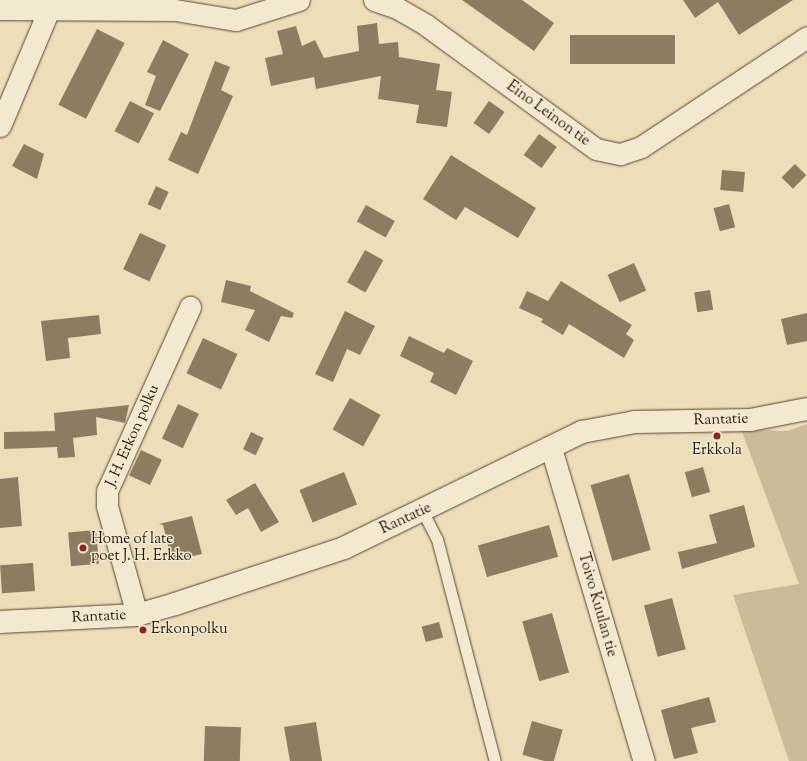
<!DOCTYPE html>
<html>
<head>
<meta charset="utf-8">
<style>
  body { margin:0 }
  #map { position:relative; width:807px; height:761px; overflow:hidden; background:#edddb8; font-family:"Sorts Mill Goudy",serif }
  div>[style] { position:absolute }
  .green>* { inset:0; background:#cbbb99 }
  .building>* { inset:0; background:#8c7d60; transform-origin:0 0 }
  .roads { filter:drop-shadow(0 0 1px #56462f) drop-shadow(0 0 1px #56462f) }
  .service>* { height:11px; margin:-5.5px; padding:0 5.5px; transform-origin:5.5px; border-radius:5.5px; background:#f3e9d1 }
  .minor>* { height:21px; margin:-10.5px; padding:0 10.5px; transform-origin:10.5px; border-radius:10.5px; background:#f3e9d1 }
  .tertiary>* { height:22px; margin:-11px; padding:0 11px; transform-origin:11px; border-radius:11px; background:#f3e9d1 }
  .dots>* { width:11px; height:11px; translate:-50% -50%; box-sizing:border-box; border:2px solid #f3e9d1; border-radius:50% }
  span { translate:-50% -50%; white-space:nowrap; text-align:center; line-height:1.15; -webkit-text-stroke:3px #f3e9d1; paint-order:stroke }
  .street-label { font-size:15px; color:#231401 }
  .poi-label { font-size:15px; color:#231401 }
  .left { translate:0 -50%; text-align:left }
</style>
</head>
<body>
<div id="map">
  <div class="green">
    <div style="clip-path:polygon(807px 424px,807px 761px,789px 761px,733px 595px,799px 584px,741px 429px,787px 431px)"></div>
  </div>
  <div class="building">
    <div style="clip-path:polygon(462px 0,522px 0,554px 23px,534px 51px)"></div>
    <div style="clip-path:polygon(683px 0,793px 0,739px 35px,718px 2px,695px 18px)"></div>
    <div style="clip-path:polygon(377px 23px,379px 44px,398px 42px,399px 57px,440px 64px,436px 90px,452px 92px,447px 127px,416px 123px,419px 105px,378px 99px,381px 76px,316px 89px,314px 77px,271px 86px,265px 58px,283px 54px,277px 31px,296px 26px,302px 46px,315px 40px,324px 58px,359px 51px,357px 26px)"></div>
    <div style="left:97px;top:29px;width:31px;height:85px;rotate:27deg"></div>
    <div style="left:570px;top:35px;width:105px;height:29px"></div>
    <div style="clip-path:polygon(163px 40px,189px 54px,160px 111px,145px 105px,156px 76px,147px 72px)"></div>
    <div style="clip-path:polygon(215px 61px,230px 67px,221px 90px,233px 96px,198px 174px,168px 160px,181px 132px,187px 135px)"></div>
    <div style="left:130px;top:101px;width:27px;height:34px;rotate:27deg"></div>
    <div style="left:489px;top:101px;width:19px;height:27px;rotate:35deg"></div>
    <div style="left:539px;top:134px;width:22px;height:26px;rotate:36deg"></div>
    <div style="clip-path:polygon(24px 144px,44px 154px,37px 179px,12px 166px)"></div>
    <div style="clip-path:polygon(451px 155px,536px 208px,518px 238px,465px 207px,456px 220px,423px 199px)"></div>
    <div style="left:795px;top:164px;width:16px;height:19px;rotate:45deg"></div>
    <div style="left:722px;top:170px;width:23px;height:20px;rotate:5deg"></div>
    <div style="left:156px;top:186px;width:14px;height:20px;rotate:25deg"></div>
    <div style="left:729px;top:204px;width:24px;height:16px;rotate:75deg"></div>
    <div style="left:366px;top:205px;width:33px;height:19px;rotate:29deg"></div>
    <div style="left:140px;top:233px;width:29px;height:40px;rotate:25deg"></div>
    <div style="left:365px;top:250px;width:21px;height:37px;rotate:29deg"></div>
    <div style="left:634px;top:263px;width:30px;height:29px;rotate:66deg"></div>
    <div style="clip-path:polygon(226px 280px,251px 286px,250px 291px,294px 313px,292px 318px,281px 316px,269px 342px,245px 330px,255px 310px,221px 302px)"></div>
    <div style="clip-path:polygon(561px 281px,632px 325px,626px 334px,634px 340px,624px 358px,569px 324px,563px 335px,541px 322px,543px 319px,519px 308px,527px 291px,548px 301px)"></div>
    <div style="left:710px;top:290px;width:20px;height:16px;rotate:81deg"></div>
    <div style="clip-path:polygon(345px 311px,375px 326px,360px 355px,347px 349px,333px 382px,315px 374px)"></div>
    <div style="clip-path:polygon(807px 313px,807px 341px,787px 345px,781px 319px)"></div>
    <div style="clip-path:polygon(99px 315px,101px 334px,68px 338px,70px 358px,46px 361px,41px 321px)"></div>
    <div style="clip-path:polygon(409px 336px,444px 353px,447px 348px,473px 361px,456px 395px,430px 382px,434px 373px,400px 356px)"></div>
    <div style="left:203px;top:338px;width:38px;height:39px;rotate:25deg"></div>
    <div style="left:350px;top:398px;width:35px;height:36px;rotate:29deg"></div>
    <div style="left:178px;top:404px;width:23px;height:38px;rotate:25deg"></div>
    <div style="clip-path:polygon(129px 405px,125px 423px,96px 417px,97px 435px,73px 438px,75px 457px,58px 458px,57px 447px,4px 449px,4px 432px,55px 431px,54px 413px)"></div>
    <div style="left:251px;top:432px;width:14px;height:19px;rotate:25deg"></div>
    <div style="left:141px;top:450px;width:23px;height:28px;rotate:25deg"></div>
    <div style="left:703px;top:467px;width:26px;height:19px;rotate:74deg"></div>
    <div style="left:344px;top:472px;width:35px;height:48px;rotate:68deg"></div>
    <div style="left:629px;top:474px;width:79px;height:40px;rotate:74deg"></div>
    <div style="clip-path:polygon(18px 477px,22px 526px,0 528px,0 479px)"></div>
    <div style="clip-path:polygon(255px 483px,279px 522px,261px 532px,248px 508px,236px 515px,226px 500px)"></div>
    <div style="clip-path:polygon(744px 505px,755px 547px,682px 569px,678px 552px,717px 543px,709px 515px)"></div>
    <div style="clip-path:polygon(192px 516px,202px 554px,172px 561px,163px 525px,159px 524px)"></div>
    <div style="left:549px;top:525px;width:33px;height:74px;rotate:74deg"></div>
    <div style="left:96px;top:530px;width:34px;height:28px;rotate:85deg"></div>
    <div style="left:33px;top:563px;width:28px;height:33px;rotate:86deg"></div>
    <div style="left:672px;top:598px;width:53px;height:29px;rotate:75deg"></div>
    <div style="left:552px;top:613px;width:62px;height:31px;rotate:74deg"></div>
    <div style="left:439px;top:622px;width:16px;height:18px;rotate:75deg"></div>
    <div style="clip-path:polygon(709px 697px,716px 722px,691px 728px,698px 753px,674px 759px,661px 710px)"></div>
    <div style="left:532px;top:721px;width:32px;height:35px;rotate:16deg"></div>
    <div style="clip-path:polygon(316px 722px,322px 761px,290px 761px,284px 727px)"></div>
    <div style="left:205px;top:726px;width:36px;height:35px;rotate:2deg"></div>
  </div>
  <div class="roads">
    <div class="service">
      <div style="left:423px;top:512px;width:30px;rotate:63deg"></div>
      <div style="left:437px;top:539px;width:229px;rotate:75.4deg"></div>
    </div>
    <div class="minor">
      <div style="left:374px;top:0;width:24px;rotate:19deg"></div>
      <div style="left:397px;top:8px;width:34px;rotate:30deg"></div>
      <div style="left:426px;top:25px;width:210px;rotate:36.1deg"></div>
      <div style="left:596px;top:149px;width:25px;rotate:12deg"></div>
      <div style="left:620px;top:154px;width:22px;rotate:-18deg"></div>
      <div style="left:641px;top:147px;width:199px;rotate:-33.5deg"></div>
      <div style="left:0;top:9px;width:175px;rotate:0.3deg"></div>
      <div style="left:175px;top:10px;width:62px;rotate:9.3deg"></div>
      <div style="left:236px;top:20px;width:66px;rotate:-17.6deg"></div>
      <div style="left:0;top:126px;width:129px;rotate:-67.2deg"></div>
      <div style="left:551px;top:448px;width:327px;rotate:73.5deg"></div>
      <div style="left:137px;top:615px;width:113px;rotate:-105.4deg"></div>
      <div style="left:107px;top:506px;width:15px;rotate:-90deg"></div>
      <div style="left:107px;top:491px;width:202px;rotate:-65.7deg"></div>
    </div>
    <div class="tertiary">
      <div style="left:0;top:622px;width:137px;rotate:-2.9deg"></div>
      <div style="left:137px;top:615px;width:40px;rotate:-16deg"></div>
      <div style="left:175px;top:604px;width:178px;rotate:-18.3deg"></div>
      <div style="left:344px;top:548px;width:265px;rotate:-26deg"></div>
      <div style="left:582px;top:432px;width:54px;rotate:-10.7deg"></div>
      <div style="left:635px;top:422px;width:115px;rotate:-1deg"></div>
      <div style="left:750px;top:420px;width:58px;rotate:-10.9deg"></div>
    </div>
  </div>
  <div class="dots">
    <div style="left:717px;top:436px;background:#8f2418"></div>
    <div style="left:83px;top:548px;background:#8f2418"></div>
    <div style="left:143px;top:630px;background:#8f2418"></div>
  </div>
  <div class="street-label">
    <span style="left:548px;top:114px;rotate:36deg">Eino Leinon tie</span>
    <span style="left:721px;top:420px;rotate:-2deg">Rantatie</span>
    <span style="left:133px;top:436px;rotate:-66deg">J. H. Erkon polku</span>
    <span style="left:406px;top:519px;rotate:-25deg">Rantatie</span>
    <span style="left:597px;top:605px;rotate:74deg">Toivo Kuulan tie</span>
    <span style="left:99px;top:617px;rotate:-3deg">Rantatie</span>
  </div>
  <div class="poi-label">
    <span style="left:717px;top:451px">Erkkola</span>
    <span class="left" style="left:91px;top:548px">Home of late<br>poet J. H. Erkko</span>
    <span class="left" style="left:151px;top:630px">Erkonpolku</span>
  </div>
</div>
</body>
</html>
